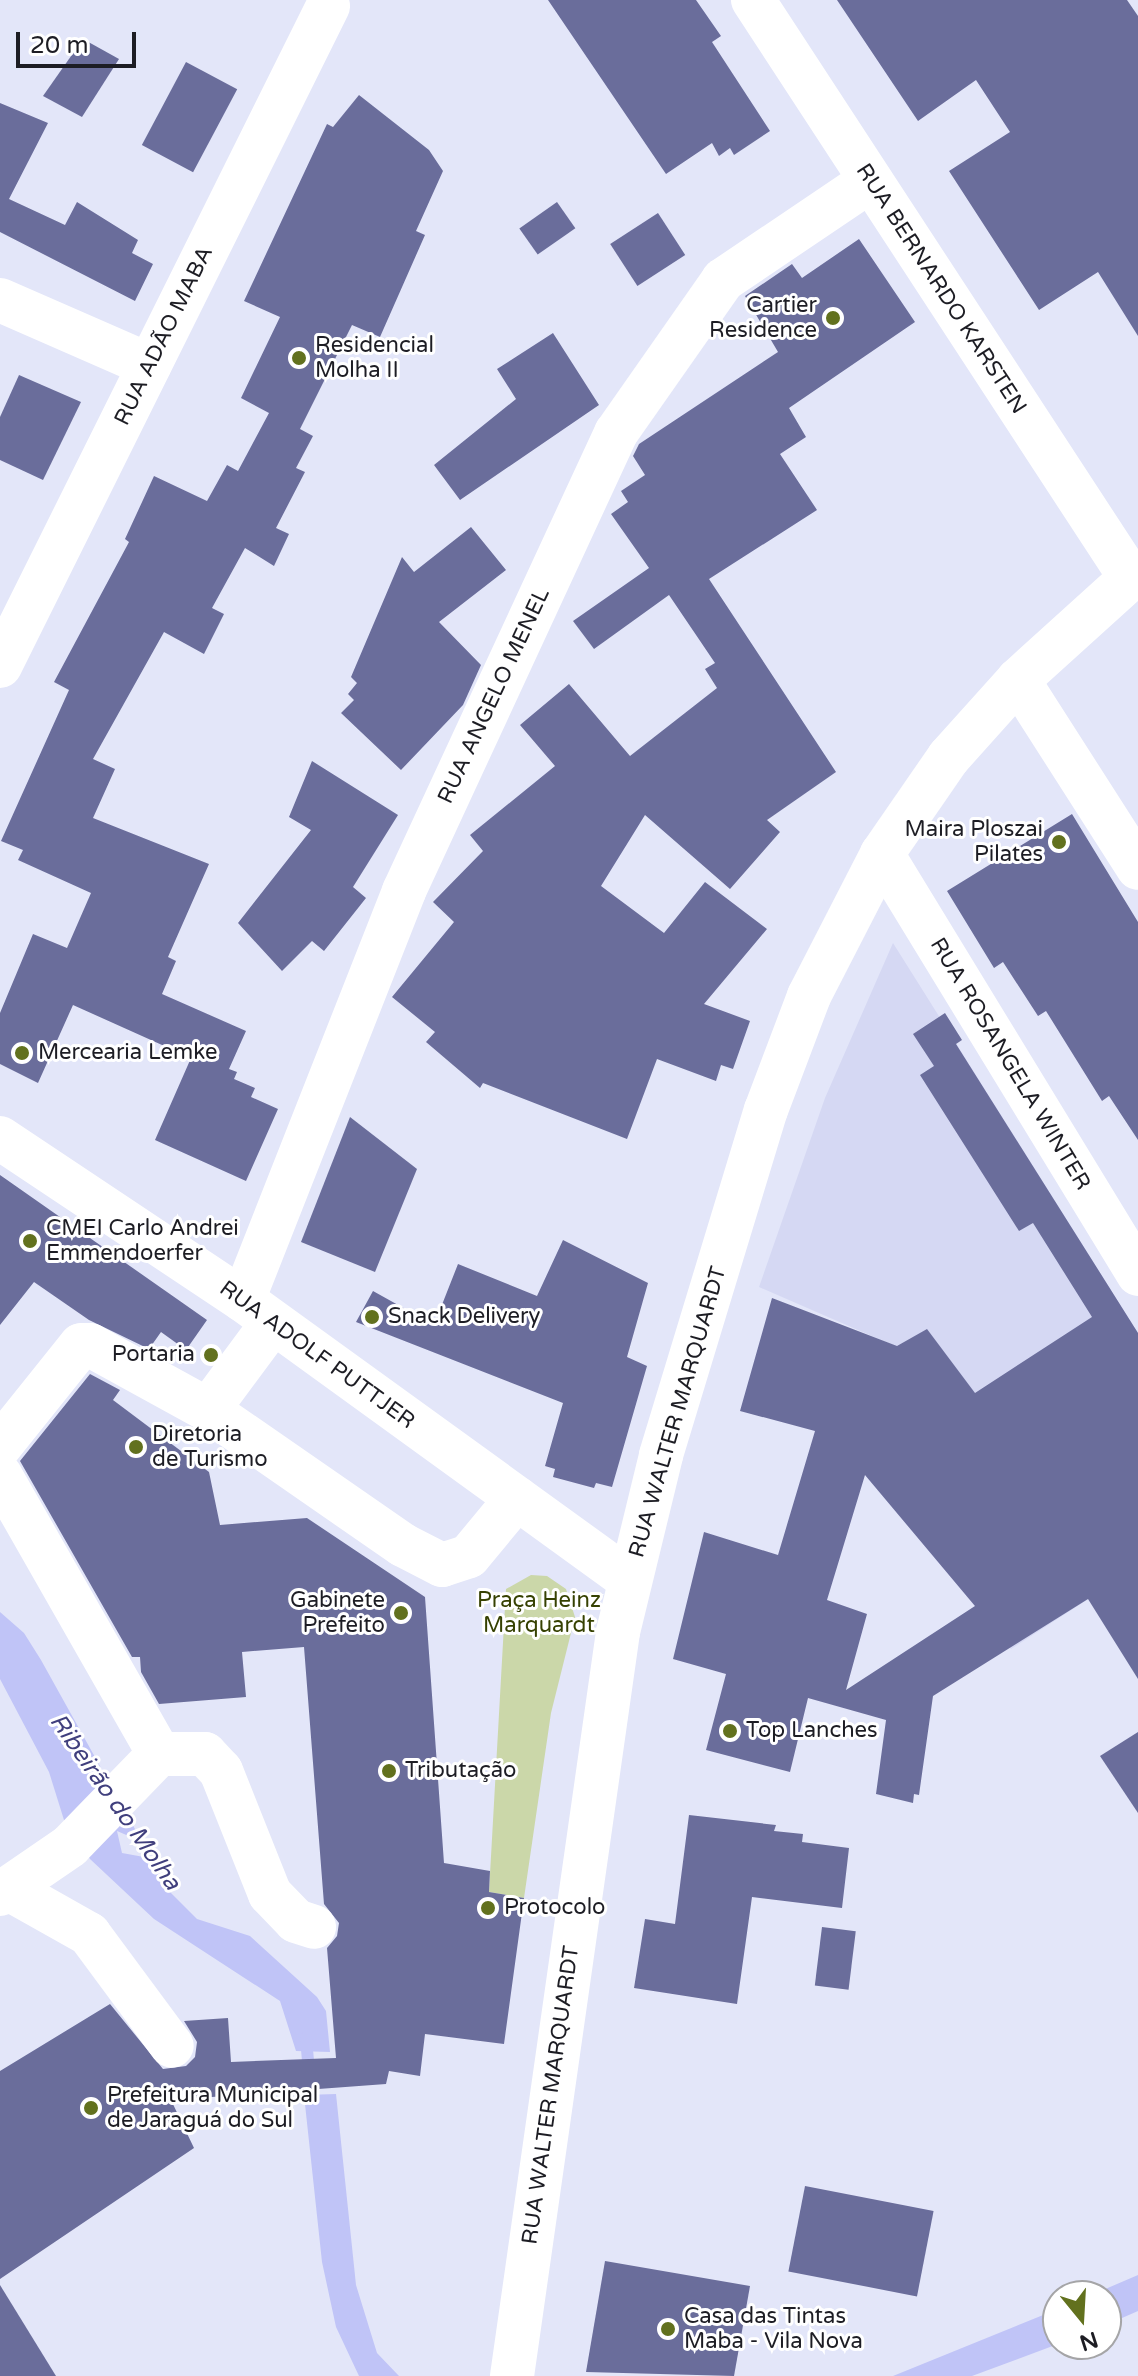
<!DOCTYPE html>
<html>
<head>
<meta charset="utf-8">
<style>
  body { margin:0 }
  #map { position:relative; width:1138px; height:2376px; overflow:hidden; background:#e3e6f9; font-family:"Varela Round",sans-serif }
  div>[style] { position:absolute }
  .built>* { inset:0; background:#d5d8f3 }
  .green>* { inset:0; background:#cbd7a9 }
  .water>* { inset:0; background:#c0c4f7 }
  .stream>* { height:12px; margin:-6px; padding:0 6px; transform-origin:6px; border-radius:6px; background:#c0c4f7 }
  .building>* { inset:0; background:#6a6d9b; transform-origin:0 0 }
  .minor>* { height:44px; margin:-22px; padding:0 22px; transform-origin:22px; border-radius:22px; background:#fff }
  .major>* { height:44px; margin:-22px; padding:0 22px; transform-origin:22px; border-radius:22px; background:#fff }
  .dots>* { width:22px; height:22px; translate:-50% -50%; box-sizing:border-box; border:4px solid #fff; border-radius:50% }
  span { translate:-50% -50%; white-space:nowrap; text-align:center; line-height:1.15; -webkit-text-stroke:6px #fff; paint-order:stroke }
  .street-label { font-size:22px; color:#1d1d24 }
  .poi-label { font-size:22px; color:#1d1d24 }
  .right { translate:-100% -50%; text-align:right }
  .left { translate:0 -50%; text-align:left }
  .park-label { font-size:22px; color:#364102 }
  .water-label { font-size:24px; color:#403f7d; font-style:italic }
  .north { position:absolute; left:1042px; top:2280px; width:80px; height:80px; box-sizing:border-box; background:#fff; border:2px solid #a5a5a7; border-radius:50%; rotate:162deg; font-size:22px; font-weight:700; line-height:32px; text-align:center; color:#1d1d24 }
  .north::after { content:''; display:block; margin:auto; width:28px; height:36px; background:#62711e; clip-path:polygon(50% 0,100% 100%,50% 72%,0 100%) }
  .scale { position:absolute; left:16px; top:32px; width:120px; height:36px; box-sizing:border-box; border:4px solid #1d1d24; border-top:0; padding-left:10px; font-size:24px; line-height:28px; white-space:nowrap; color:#1d1d24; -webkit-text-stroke:6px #fff; paint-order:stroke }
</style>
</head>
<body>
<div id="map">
  <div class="built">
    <div style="clip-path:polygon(893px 943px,1138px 1333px,1138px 1567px,1011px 1649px,865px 1475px,897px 1347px,759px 1287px,825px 1098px)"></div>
  </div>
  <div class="green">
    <div style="clip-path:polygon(531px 1575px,547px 1576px,566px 1589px,575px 1617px,551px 1713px,524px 1898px,489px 1892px,506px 1589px)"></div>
  </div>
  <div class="water">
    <div style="clip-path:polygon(evenodd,0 1612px,24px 1633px,41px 1660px,170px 1892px,197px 1919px,250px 1936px,317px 1997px,326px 2011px,330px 2052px,296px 2051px,280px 2001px,154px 1919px,90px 1859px,64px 1820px,49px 1772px,0 1679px,0 1612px,117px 1831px,131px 1837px,144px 1857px,122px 1853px,117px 1831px)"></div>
    <div style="clip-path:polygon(336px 2094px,356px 2285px,377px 2353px,399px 2376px,359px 2376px,336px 2327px,322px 2262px,304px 2095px)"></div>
    <div style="clip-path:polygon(1138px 2275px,1138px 2311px,1106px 2325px,1106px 2296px,1089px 2296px)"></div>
    <div style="clip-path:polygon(1058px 2309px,1058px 2344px,972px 2376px,893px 2376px)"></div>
  </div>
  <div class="stream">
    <div style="left:306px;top:2038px;width:69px;rotate:85deg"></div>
  </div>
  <div class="building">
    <div style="clip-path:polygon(548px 0,696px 0,721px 36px,712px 42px,770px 131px,734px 155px,730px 148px,719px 156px,712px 143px,666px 174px)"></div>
    <div style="clip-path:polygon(837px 0,1127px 0,1138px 16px,1138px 336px,1098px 272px,1039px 310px,949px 171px,1010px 132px,976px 80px,918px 121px)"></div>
    <div style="clip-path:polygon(83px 39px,119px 59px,82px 117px,43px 96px)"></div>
    <div style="left:186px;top:62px;width:58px;height:94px;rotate:28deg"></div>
    <div style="clip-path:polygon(359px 95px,429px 150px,443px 171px,416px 231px,425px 235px,380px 337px,352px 325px,300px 429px,313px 436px,296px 468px,305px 472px,276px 528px,289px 534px,274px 566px,245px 548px,212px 608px,224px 614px,204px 654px,164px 632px,93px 759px,115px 769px,93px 818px,209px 864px,168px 957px,176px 961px,162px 994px,246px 1031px,229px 1069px,237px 1072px,234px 1079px,255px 1088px,251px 1097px,278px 1109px,246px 1181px,155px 1140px,191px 1058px,73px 1005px,38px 1083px,0 1064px,0 1013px,33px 934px,67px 948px,91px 893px,18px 860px,23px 850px,1px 841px,69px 690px,54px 682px,129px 542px,125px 539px,154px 476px,207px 501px,227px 465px,238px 471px,269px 413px,241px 398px,280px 317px,244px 301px,327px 124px,333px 127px)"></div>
    <div style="clip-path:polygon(0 103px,48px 123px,9px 199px,65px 225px,77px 202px,138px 240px,132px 253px,153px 264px,135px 301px,0 232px)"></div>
    <div style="left:557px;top:202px;width:32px;height:46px;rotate:55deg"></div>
    <div style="left:658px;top:213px;width:50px;height:57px;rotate:57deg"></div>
    <div style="clip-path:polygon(859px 239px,915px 322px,789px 408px,806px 437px,780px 454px,817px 510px,709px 579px,836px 772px,767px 820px,780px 832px,730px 889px,645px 815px,601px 886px,664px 933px,705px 882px,767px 929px,704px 1004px,750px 1021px,733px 1069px,721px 1065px,716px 1081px,657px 1059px,627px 1139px,483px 1083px,480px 1088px,426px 1042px,435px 1032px,392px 997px,454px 922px,433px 902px,483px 851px,470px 835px,555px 766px,520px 725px,569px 684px,630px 756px,717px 688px,705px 669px,715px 663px,669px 595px,594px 649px,573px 621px,649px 568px,611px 514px,628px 502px,621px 491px,645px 475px,633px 456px,639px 444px,778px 352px,745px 296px,792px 264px,802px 278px)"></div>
    <div style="clip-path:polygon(553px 333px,599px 405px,460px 500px,434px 465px,516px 399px,497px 369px)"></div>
    <div style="clip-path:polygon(19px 375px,81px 402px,43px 480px,0 460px,0 417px)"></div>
    <div style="clip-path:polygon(471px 527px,506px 570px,439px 622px,481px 665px,463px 705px,401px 770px,341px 713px,354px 700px,348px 694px,357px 683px,351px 677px,402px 557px,414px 572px)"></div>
    <div style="clip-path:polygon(312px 761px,398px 815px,353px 887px,366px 898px,324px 951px,312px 941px,282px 971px,238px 923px,311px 830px,289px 817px)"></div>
    <div style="clip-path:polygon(1072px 814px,1138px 922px,1138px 1140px,1109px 1096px,1102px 1101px,1046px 1011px,1038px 1016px,1003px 962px,994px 968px,947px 891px)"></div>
    <div style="clip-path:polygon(evenodd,945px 1013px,962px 1040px,956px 1044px,1138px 1333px,1138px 1679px,1088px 1599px,933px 1696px,919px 1795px,914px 1794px,913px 1803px,876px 1794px,886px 1720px,808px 1698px,790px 1772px,706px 1750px,726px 1674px,673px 1659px,704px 1532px,778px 1555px,815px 1431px,740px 1411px,772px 1298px,897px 1346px,927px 1329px,975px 1393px,1092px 1317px,1033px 1223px,1019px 1231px,920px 1075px,934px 1066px,913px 1034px,945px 1013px,865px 1475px,975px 1606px,846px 1690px,867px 1614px,827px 1600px,865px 1475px)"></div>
    <div style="clip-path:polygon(350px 1117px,417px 1169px,375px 1272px,301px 1242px)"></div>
    <div style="clip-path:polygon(0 1175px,207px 1320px,186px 1350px,161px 1332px,149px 1349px,89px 1320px,34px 1282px,0 1325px)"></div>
    <div style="clip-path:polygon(563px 1240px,648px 1283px,627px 1357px,647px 1366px,612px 1487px,596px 1483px,594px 1488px,553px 1477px,555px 1469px,545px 1466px,563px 1403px,356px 1322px,373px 1291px,434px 1325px,458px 1264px,537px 1296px)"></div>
    <div style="clip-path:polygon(90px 1374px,120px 1390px,113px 1400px,209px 1472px,220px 1525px,307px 1518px,425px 1597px,444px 1863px,490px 1871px,489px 1892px,524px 1898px,504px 2044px,425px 2034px,420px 2076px,389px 2071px,386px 2084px,171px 2100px,194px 2148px,0 2279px,0 2071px,110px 2004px,163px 2069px,186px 2066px,195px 2057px,197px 2042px,184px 2021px,228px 2018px,231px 2062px,336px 2058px,327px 1948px,337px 1936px,339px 1923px,324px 1904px,304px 1647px,242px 1652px,246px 1697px,159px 1704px,141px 1672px,140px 1657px,132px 1657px,20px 1461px)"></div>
    <div style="clip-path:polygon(1138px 1732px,1138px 1813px,1100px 1756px)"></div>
    <div style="clip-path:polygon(689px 1815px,776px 1825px,774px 1831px,803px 1834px,802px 1842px,849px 1848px,842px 1908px,752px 1897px,737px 2004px,634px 1988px,645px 1919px,675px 1924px)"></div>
    <div style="left:822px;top:1927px;width:34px;height:59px;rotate:7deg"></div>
    <div style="left:805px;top:2186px;width:131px;height:87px;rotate:11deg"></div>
    <div style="clip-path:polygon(605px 2261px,750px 2286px,734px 2376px,586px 2372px)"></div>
    <div style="clip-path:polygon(0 2285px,56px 2376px,0 2376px)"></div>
  </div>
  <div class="minor">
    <div style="left:753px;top:0;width:689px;rotate:56.84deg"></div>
    <div style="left:0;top:300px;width:163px;rotate:23.6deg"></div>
    <div style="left:0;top:666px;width:737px;rotate:-63.57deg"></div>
    <div style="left:1018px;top:680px;width:223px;rotate:57.4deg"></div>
    <div style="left:882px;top:854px;width:492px;rotate:58.6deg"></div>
    <div style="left:0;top:1138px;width:292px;rotate:33.7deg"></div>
    <div style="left:243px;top:1300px;width:476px;rotate:35.9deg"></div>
    <div style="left:243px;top:1300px;width:440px;rotate:-68.5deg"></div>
    <div style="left:404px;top:891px;width:505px;rotate:-65.16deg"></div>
    <div style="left:616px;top:433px;width:187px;rotate:-55deg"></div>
    <div style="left:723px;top:280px;width:177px;rotate:-34deg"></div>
    <div style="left:208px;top:1410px;width:237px;rotate:34.7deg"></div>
    <div style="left:403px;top:1545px;width:44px;rotate:27.1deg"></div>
    <div style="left:442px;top:1565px;width:28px;rotate:-18deg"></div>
    <div style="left:469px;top:1556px;width:75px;rotate:-50.4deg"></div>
    <div style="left:0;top:1446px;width:129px;rotate:-51.3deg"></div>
    <div style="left:81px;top:1345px;width:9px"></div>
    <div style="left:90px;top:1345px;width:135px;rotate:28.8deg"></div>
    <div style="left:208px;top:1410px;width:109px;rotate:-53.5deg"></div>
    <div style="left:0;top:1475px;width:321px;rotate:60.3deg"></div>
    <div style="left:159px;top:1754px;width:128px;rotate:134.1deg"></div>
    <div style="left:70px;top:1846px;width:85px;rotate:145.6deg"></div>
    <div style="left:159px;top:1754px;width:46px"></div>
    <div style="left:205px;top:1754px;width:23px;rotate:47deg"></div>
    <div style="left:221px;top:1771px;width:132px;rotate:68.3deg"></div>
    <div style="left:270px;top:1894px;width:37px;rotate:46deg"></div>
    <div style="left:296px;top:1921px;width:19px;rotate:18deg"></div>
    <div style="left:9px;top:1889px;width:92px;rotate:29.4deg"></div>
    <div style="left:89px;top:1934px;width:139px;rotate:53.5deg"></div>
  </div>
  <div class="major">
    <div style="left:512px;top:2376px;width:752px;rotate:-81.89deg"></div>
    <div style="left:618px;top:1632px;width:182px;rotate:-76.3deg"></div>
    <div style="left:661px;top:1455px;width:361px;rotate:-73.1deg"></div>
    <div style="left:766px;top:1110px;width:122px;rotate:-69.3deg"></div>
    <div style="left:809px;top:996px;width:160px;rotate:-62.8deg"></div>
    <div style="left:882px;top:854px;width:118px;rotate:-55.4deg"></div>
    <div style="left:949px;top:757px;width:103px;rotate:-48.1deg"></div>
    <div style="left:1018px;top:680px;width:162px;rotate:-42.2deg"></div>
  </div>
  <div class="dots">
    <div style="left:833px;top:318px;background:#62711e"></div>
    <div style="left:299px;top:358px;background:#62711e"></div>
    <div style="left:1059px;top:842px;background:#62711e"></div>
    <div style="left:22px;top:1053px;background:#62711e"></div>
    <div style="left:30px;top:1241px;background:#62711e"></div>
    <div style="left:372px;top:1317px;background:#62711e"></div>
    <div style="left:211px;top:1355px;background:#62711e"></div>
    <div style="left:136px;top:1447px;background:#62711e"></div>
    <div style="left:401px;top:1613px;background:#62711e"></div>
    <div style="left:730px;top:1731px;background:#62711e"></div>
    <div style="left:389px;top:1771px;background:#62711e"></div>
    <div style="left:488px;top:1908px;background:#62711e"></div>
    <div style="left:91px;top:2108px;background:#62711e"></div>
    <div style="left:668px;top:2329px;background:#62711e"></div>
  </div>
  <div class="street-label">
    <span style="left:941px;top:289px;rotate:57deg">RUA BERNARDO KARSTEN</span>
    <span style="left:164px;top:336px;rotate:-64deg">RUA ADÃO MABA</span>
    <span style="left:494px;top:696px;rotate:-65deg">RUA ANGELO MENEL</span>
    <span style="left:1010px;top:1064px;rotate:59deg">RUA ROSANGELA WINTER</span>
    <span style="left:317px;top:1355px;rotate:36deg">RUA ADOLF PUTTJER</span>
    <span style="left:678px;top:1412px;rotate:-74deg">RUA WALTER MARQUARDT</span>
    <span style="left:551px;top:2095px;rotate:-82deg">RUA WALTER MARQUARDT</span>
  </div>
  <div class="poi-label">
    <span class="right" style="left:817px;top:318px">Cartier<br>Residence</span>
    <span class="left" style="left:315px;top:358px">Residencial<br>Molha II</span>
    <span class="right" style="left:1043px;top:842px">Maira Ploszai<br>Pilates</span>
    <span class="left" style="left:38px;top:1053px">Mercearia Lemke</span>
    <span class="left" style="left:46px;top:1241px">CMEI Carlo Andrei<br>Emmendoerfer</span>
    <span class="left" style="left:388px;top:1317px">Snack Delivery</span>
    <span class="right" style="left:195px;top:1355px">Portaria</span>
    <span class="left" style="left:152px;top:1447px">Diretoria<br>de Turismo</span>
    <span class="right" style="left:385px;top:1613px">Gabinete<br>Prefeito</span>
    <span class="left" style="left:746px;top:1731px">Top Lanches</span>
    <span class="left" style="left:405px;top:1771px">Tributação</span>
    <span class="left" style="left:504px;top:1908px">Protocolo</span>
    <span class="left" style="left:107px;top:2108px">Prefeitura Municipal<br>de Jaraguá do Sul</span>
    <span class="left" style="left:684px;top:2329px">Casa das Tintas<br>Maba - Vila Nova</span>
  </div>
  <div class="park-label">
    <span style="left:539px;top:1613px">Praça Heinz<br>Marquardt</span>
  </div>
  <div class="water-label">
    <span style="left:115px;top:1802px;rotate:55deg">Ribeirão do Molha</span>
  </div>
  <div class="north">N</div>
  <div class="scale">20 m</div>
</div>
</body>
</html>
